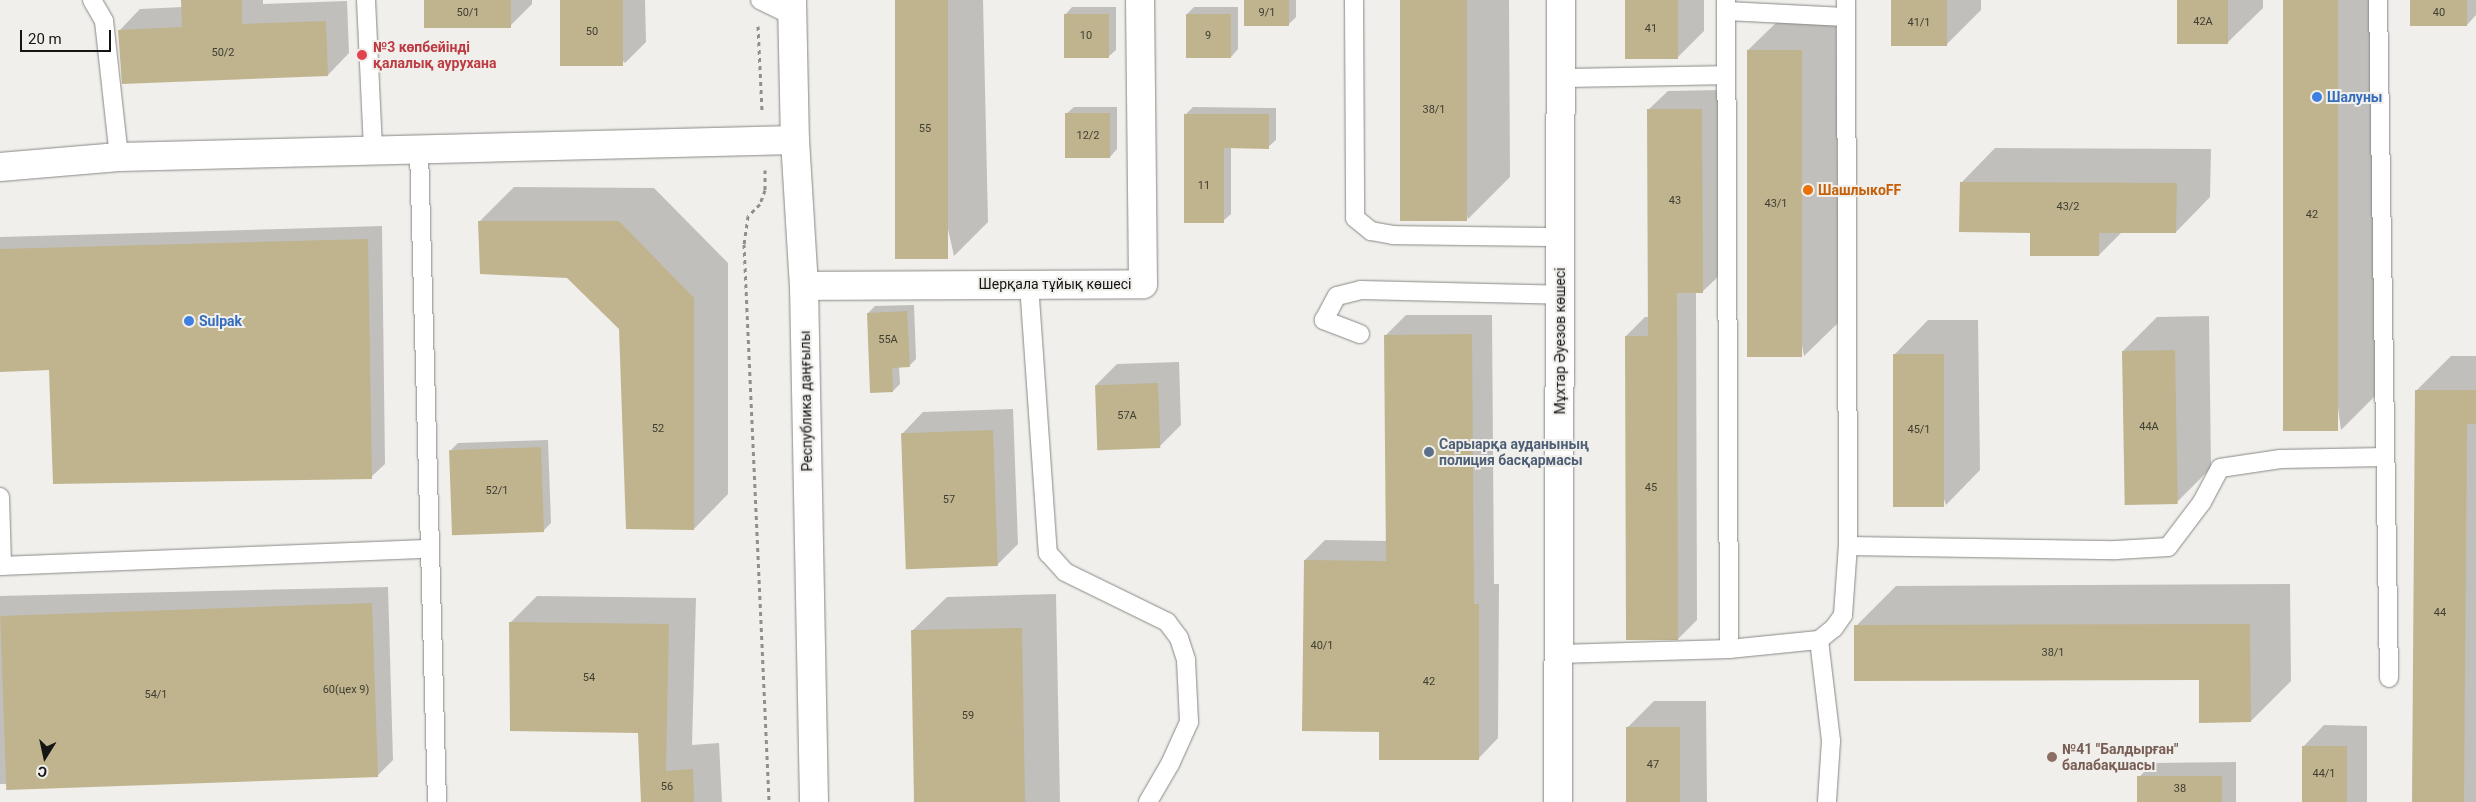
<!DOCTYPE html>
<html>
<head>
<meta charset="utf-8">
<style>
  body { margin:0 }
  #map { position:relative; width:2476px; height:802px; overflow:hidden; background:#f0efeb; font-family:Roboto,sans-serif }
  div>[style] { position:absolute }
  .shadow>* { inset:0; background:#0003 }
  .building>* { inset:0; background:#bfb48e; transform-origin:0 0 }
  .path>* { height:3px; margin-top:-1.5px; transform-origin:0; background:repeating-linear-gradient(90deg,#908f8c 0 4px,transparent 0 8px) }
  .roads { filter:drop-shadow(0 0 1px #898885) drop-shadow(0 0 1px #898885) }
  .lane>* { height:18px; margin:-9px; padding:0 9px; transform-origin:9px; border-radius:9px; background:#fff }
  .street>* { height:28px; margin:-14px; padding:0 14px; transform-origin:14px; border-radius:14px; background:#fff }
  .secondary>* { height:28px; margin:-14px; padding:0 14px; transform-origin:14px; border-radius:14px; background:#fff }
  .dots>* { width:14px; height:14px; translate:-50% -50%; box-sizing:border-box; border:2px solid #f0efeb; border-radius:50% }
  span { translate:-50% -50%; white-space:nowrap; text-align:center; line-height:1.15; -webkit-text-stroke:4px #f0efeb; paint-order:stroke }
  .number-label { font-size:11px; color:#403d32 }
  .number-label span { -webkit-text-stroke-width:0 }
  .health-label { font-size:14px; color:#be3a42; font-weight:700 }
  .left { translate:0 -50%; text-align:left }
  .shop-label { font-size:14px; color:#366cbe; font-weight:700 }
  .food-label { font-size:14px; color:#c56008; font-weight:700 }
  .street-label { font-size:14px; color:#151514 }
  .service-label { font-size:14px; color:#4e5e75; font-weight:700 }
  .education-label { font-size:14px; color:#785e54; font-weight:700 }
  .north { position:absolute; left:20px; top:732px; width:50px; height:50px; -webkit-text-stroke:4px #f0efeb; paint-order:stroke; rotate:190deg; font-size:14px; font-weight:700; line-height:20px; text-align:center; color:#151514 }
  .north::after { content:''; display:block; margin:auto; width:18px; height:22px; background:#151514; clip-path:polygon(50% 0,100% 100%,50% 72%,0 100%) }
  .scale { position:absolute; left:20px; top:30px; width:91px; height:22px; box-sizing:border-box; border:2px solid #151514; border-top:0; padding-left:6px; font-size:15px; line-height:18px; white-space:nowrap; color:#151514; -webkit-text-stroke:4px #f0efeb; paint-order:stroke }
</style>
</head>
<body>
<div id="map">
  <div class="shadow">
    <div style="clip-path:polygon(182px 0,263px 0,263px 4px,347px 1px,349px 53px,328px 75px,119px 31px,140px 9px,183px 7px)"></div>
    <div style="clip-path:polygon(425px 0,532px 0,532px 4px,511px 25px)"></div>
    <div style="clip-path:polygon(561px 0,645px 0,646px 42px,625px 63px)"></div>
    <div style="clip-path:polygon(897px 0,983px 0,988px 222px,954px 256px)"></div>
    <div style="clip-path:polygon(1245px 0,1296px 0,1296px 17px,1289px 24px)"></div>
    <div style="clip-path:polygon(1401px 0,1509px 0,1510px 177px,1468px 219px)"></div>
    <div style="clip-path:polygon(1626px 0,1704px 0,1704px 31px,1677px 58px)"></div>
    <div style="clip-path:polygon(1892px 0,1981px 0,1981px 10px,1947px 44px)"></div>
    <div style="clip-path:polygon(2178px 0,2263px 0,2263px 8px,2228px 42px)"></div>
    <div style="clip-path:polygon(2284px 0,2372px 0,2376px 395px,2341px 430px)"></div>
    <div style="clip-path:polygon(2412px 0,2476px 0,2476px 15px,2467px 25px)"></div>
    <div style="clip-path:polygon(1072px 7px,1116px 7px,1116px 50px,1108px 57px,1065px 15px)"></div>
    <div style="clip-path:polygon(1194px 7px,1238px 7px,1238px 49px,1231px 57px,1187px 14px)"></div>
    <div style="clip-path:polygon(1783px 16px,1836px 16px,1839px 322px,1804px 356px,1748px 50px)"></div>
    <div style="clip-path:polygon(1721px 90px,1722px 273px,1702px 292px,1696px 292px,1697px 620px,1678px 639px,1626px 336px,1645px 317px,1650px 317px,1648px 110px,1668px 91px)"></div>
    <div style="clip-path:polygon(1074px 107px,1117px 107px,1117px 149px,1110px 157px,1066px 114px)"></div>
    <div style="clip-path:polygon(1193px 107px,1276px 108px,1276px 140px,1268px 147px,1231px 147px,1231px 214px,1223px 221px,1185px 115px)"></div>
    <div style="clip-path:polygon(1995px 148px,2211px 149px,2210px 197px,2176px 232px,2122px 232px,2099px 255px,2031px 231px,1961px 183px)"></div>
    <div style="clip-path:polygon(514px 187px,654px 188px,728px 263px,728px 494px,694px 529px,621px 329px,568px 277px,479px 222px)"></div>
    <div style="clip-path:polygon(382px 226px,385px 464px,371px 477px,50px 369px,0 371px,0 237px)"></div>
    <div style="clip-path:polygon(914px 305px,916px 359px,909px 366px,899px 367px,900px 384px,893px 391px,868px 313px,875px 306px)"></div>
    <div style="clip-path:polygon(1406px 315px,1492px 315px,1494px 584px,1499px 584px,1498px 738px,1478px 759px,1380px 731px,1305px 560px,1325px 540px,1387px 541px,1386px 335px)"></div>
    <div style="clip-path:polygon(2209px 316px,2211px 468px,2176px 503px,2123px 351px,2157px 317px)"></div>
    <div style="clip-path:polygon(1928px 320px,1978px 320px,1980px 470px,1946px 505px,1894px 355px)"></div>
    <div style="clip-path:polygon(2451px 356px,2476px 356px,2476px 802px,2413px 802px,2417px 390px)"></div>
    <div style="clip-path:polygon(1179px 362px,1181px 425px,1160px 446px,1096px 385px,1117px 364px)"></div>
    <div style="clip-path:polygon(1013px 409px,1018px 544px,997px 565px,902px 434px,923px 412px)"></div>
    <div style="clip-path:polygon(548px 440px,551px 523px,544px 530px,451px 450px,458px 443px)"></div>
    <div style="clip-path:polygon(2290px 584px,2291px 681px,2251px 721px,2200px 679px,1856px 626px,1896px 586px)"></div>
    <div style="clip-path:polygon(388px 587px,393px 760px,377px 776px,0 784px,0 596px)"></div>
    <div style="clip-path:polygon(1056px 594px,1060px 802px,916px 802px,912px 631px,947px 597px)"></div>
    <div style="clip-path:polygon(537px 596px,696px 598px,692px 745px,719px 743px,722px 802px,642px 802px,639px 732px,510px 623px)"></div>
    <div style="clip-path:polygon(1654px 701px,1706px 701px,1707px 802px,1627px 802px,1627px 728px)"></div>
    <div style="clip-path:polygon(2324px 725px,2367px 726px,2367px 802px,2302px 802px,2303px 747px)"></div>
    <div style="clip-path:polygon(2236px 762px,2236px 802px,2139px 802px,2139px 777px,2153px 763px)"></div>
  </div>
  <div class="building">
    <div style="clip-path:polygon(181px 0,242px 0,242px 24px,326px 21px,328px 76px,122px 84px,118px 30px,182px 27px)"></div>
    <div style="left:424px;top:0;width:87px;height:28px"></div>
    <div style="left:560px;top:0;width:63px;height:66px"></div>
    <div style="left:895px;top:0;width:53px;height:259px"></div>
    <div style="left:1244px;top:0;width:45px;height:26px"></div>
    <div style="left:1400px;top:0;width:67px;height:221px"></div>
    <div style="left:1625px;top:0;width:53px;height:59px"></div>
    <div style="left:1891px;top:0;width:56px;height:46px"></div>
    <div style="left:2177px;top:0;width:51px;height:44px"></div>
    <div style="left:2283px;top:0;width:55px;height:431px"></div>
    <div style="left:2410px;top:0;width:57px;height:26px"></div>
    <div style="left:1064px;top:14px;width:45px;height:44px"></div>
    <div style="left:1186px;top:14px;width:45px;height:44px"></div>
    <div style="left:1747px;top:50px;width:55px;height:307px"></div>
    <div style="clip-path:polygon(1647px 109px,1702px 109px,1703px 293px,1677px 293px,1678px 640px,1626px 640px,1625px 336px,1648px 336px)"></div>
    <div style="left:1110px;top:113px;width:45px;height:45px;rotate:90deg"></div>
    <div style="clip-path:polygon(1184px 114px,1269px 114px,1269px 149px,1224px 148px,1224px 223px,1184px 223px)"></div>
    <div style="clip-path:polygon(1960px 182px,2177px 183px,2176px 233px,2099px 233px,2099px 256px,2030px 256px,2030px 233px,1959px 232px)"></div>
    <div style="clip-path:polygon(478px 221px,619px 221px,694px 298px,694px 530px,626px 529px,619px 329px,567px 278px,480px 274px)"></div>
    <div style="clip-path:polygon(368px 239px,372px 479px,53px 484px,49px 370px,0 372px,0 249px)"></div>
    <div style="clip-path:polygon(907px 311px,910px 367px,892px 368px,893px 392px,870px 393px,867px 313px)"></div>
    <div style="clip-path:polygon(1472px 334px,1474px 604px,1479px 604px,1479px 760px,1379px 760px,1379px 732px,1302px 731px,1304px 560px,1386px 561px,1384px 335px)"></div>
    <div style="left:2175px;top:350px;width:154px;height:53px;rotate:89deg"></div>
    <div style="left:1893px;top:354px;width:51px;height:153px"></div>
    <div style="left:1158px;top:383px;width:65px;height:63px;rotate:88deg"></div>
    <div style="clip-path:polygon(2415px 390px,2476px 390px,2476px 424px,2467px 424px,2464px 802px,2412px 802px)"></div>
    <div style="left:993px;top:430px;width:136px;height:92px;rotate:88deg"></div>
    <div style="left:541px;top:447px;width:85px;height:92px;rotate:88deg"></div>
    <div style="left:372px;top:603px;width:174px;height:372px;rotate:88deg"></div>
    <div style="clip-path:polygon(509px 622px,669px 624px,666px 771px,693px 769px,694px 802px,641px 802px,638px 733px,510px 731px)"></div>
    <div style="clip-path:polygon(2250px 624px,2251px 722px,2199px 723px,2199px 680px,1854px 681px,1854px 625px)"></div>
    <div style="left:1022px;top:628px;width:174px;height:111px;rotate:89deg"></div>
    <div style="left:1626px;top:727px;width:54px;height:75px"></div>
    <div style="left:2302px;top:746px;width:45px;height:56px"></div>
    <div style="left:2222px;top:776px;width:26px;height:85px;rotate:90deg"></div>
  </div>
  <div class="path">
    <div style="left:758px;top:26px;width:86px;rotate:87.3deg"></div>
    <div style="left:765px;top:170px;width:20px;rotate:90deg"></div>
    <div style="left:765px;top:190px;width:15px;rotate:110deg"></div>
    <div style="left:760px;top:204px;width:17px;rotate:135deg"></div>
    <div style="left:748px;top:216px;width:28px;rotate:98deg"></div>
    <div style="left:744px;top:244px;width:559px;rotate:87.43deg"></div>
  </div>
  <div class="roads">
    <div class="lane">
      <div style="left:92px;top:0;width:24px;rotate:60deg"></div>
      <div style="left:104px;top:21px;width:137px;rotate:83.7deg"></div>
      <div style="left:366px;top:0;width:151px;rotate:87.3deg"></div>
      <div style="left:760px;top:0;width:37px;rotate:26deg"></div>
      <div style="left:1354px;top:0;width:218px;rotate:89.7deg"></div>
      <div style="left:1355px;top:218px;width:21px;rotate:39deg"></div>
      <div style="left:1371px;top:231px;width:22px;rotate:10deg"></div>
      <div style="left:1393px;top:235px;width:167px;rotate:0.7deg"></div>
      <div style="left:2378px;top:0;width:678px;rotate:89.07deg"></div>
      <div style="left:1726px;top:11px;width:120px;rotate:2.9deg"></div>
      <div style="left:1561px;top:78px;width:165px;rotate:-1deg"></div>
      <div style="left:419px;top:150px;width:652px;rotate:88.42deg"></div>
      <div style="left:1029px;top:284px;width:270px;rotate:86deg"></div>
      <div style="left:1048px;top:553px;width:25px;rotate:48deg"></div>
      <div style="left:1065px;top:572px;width:114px;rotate:26.1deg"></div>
      <div style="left:1167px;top:622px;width:20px;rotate:53deg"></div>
      <div style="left:1179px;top:638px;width:23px;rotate:72deg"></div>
      <div style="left:1186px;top:660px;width:62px;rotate:87.2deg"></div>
      <div style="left:1189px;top:722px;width:46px;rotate:114.3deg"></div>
      <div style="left:1170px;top:764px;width:44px;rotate:120.1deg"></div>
      <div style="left:1360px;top:334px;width:39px;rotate:-159deg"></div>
      <div style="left:1324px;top:320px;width:27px;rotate:-62deg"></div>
      <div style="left:1337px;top:296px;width:25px;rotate:-14deg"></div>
      <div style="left:1361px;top:290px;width:199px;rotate:1.4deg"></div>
      <div style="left:0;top:497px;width:69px;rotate:88.3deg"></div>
      <div style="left:1848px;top:546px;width:268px;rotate:0.9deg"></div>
      <div style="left:2116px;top:550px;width:52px;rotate:-3.3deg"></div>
      <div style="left:2168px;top:547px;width:56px;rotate:-52.9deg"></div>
      <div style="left:2202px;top:502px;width:38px;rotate:-62deg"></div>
      <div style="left:2220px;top:468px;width:61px;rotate:-8.5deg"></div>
      <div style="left:2280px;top:459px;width:105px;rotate:-1.1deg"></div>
      <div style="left:0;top:566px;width:430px;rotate:-2.3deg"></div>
      <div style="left:1819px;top:640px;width:102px;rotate:83.2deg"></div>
      <div style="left:1831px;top:741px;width:61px;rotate:93.8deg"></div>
      <div style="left:1729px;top:649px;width:90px;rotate:-5.7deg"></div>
      <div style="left:1819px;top:640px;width:19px;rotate:-39deg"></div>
      <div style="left:1834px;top:628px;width:16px;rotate:-55deg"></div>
      <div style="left:1843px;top:615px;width:69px;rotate:-85.9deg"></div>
      <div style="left:1848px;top:546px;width:546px;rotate:-90.21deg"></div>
      <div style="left:1560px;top:654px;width:169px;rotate:-1.7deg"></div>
      <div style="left:1729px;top:649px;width:649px;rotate:-90.26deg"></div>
    </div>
    <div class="street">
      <div style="left:0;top:167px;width:119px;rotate:-4.8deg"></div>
      <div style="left:119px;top:157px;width:676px;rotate:-1.44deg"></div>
      <div style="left:804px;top:286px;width:339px;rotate:-0.3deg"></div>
      <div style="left:1143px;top:284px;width:284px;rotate:-90.6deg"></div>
    </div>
    <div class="secondary">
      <div style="left:792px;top:0;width:140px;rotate:88.8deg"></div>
      <div style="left:795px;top:140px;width:146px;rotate:86.5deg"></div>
      <div style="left:804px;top:286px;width:516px;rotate:88.89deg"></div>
      <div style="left:1558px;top:802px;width:802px;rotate:-89.79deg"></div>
    </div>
  </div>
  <div class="dots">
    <div style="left:362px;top:55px;background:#e0444e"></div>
    <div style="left:2317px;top:97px;background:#3f7fe0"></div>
    <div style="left:1808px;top:190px;background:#e8710a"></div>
    <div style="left:189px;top:321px;background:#3f7fe0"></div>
    <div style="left:1429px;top:452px;background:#5c6f8a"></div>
    <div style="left:2052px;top:757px;background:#8d6e63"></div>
  </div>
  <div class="number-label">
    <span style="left:468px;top:13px">50/1</span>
    <span style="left:1267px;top:13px">9/1</span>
    <span style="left:2439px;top:13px">40</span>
    <span style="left:2203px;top:22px">42А</span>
    <span style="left:1919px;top:23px">41/1</span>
    <span style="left:1651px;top:29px">41</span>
    <span style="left:592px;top:32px">50</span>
    <span style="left:1086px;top:36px">10</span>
    <span style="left:1208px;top:36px">9</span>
    <span style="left:223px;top:53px">50/2</span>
    <span style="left:1434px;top:110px">38/1</span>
    <span style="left:925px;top:129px">55</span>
    <span style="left:1088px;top:136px">12/2</span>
    <span style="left:1204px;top:186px">11</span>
    <span style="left:1675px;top:201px">43</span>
    <span style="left:1776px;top:204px">43/1</span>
    <span style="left:2068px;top:207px">43/2</span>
    <span style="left:2312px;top:215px">42</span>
    <span style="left:888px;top:340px">55А</span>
    <span style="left:1127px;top:416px">57А</span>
    <span style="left:2149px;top:427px">44А</span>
    <span style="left:658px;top:429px">52</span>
    <span style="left:1919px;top:430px">45/1</span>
    <span style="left:1651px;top:488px">45</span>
    <span style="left:497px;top:491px">52/1</span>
    <span style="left:949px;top:500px">57</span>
    <span style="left:2440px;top:613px">44</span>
    <span style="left:1322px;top:646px">40/1</span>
    <span style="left:2053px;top:653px">38/1</span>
    <span style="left:589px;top:678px">54</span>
    <span style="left:1429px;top:682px">42</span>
    <span style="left:346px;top:690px">60(цех 9)</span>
    <span style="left:156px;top:695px">54/1</span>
    <span style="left:968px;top:716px">59</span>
    <span style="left:1653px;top:765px">47</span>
    <span style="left:2324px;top:774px">44/1</span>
    <span style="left:667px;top:787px">56</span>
    <span style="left:2180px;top:789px">38</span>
  </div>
  <div class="health-label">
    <span class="left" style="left:373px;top:55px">№3 көпбейінді<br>қалалық аурухана</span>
  </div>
  <div class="shop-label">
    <span class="left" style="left:2327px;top:97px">Шалуны</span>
    <span class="left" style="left:199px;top:321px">Sulpak</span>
  </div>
  <div class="food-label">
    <span class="left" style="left:1818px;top:190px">ШашлыкoFF</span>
  </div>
  <div class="street-label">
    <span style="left:1055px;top:284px">Шерқала тұйық көшесі</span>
    <span style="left:1560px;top:341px;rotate:-90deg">Мұхтар Әуезов көшесі</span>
    <span style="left:806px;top:401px;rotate:-91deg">Республика даңғылы</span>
  </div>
  <div class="service-label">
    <span class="left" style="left:1439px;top:452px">Сарыарқа ауданының<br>полиция басқармасы</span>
  </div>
  <div class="education-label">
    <span class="left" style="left:2062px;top:757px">№41 "Балдырған"<br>балабақшасы</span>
  </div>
  <div class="north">С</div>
  <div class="scale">20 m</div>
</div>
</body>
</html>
